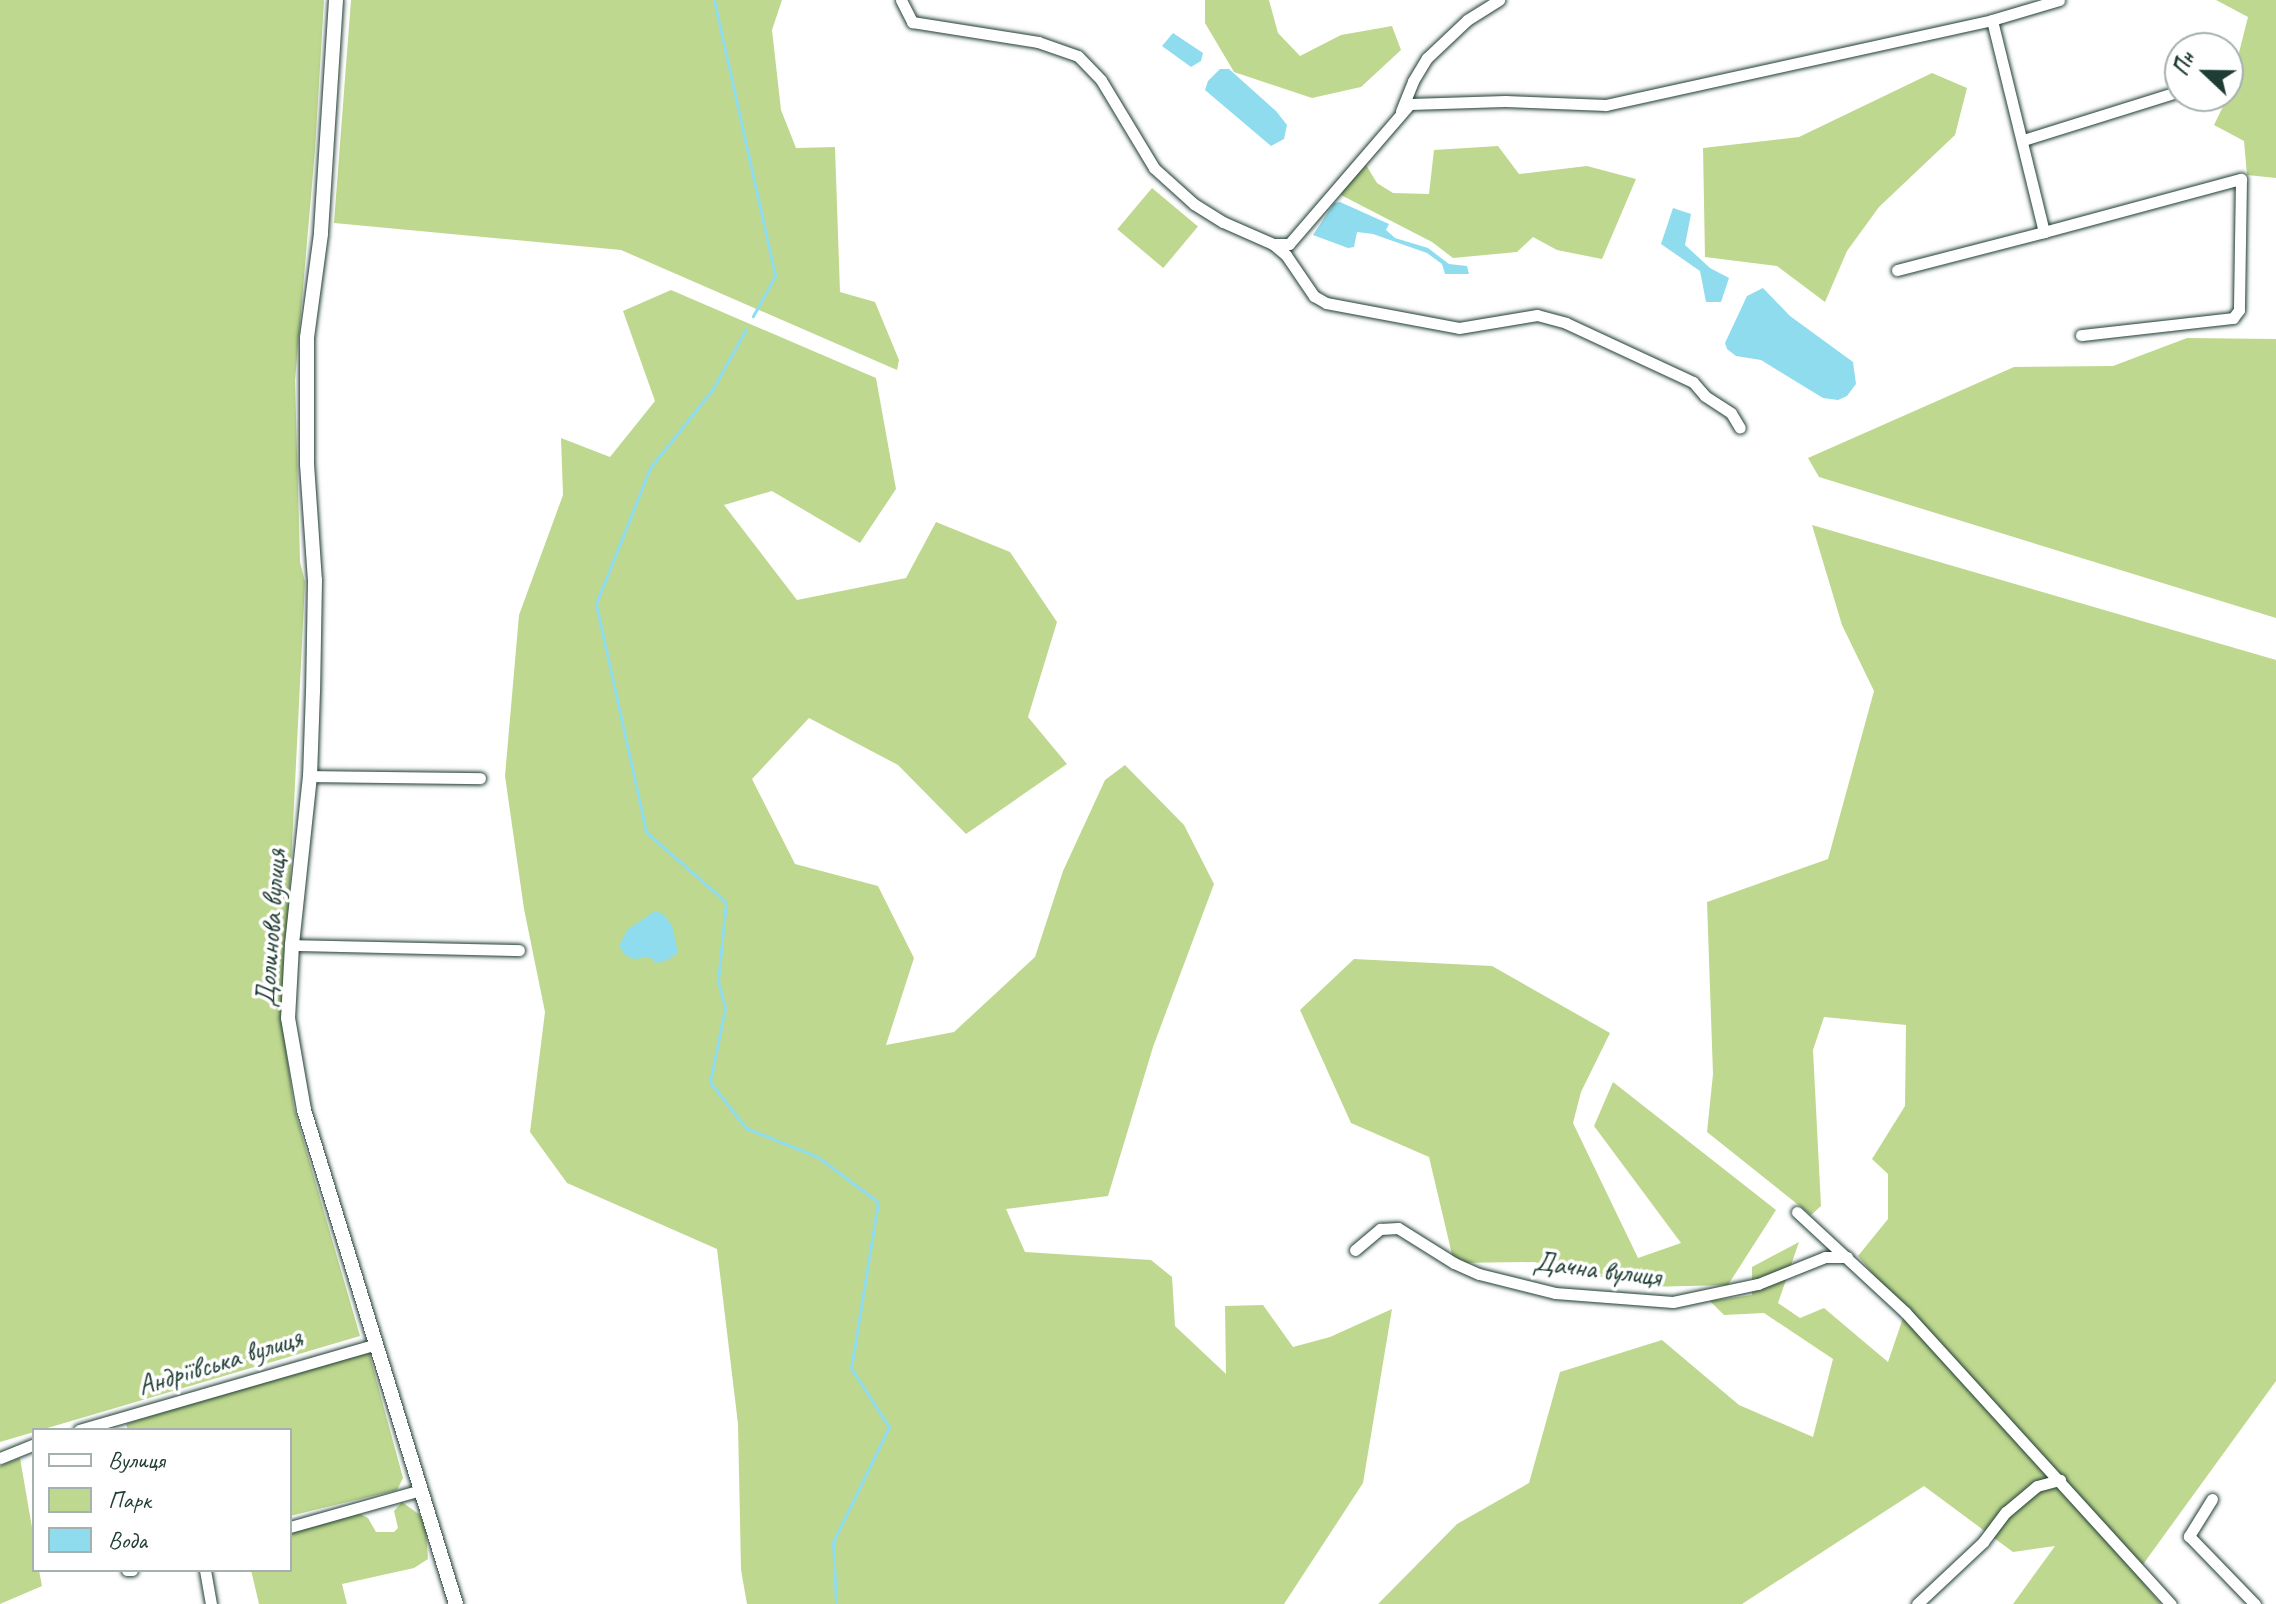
<!DOCTYPE html>
<html>
<head>
<meta charset="utf-8">
<style>
  body { margin:0 }
  #map { position:relative; width:2276px; height:1604px; overflow:hidden; background:#fff; font-family:Caveat,sans-serif }
  div>[style] { position:absolute }
  .green>* { inset:0; background:#bfd88f; transform-origin:0 0 }
  .water>* { inset:0; background:#8fdcef }
  .stream>* { height:3px; margin:-1.5px; padding:0 1.5px; transform-origin:1.5px; border-radius:1.5px; background:#8fdcef }
  .roads { filter:drop-shadow(0 0 2px #1f3d34) drop-shadow(0 0 2px #1f3d34) }
  .street>* { height:11px; margin:-5.5px; padding:0 5.5px; transform-origin:5.5px; border-radius:5.5px; background:#fff }
  .secondary>* { height:14px; margin:-7px; padding:0 7px; transform-origin:7px; border-radius:7px; background:#fff }
  span { translate:-50% -50%; white-space:nowrap; text-align:center; line-height:1.15; -webkit-text-stroke:7px #fff; paint-order:stroke }
  .street-label { font-size:28px; color:#1f3d34 }
  .legend { position:absolute; left:32px; top:1428px; width:260px; height:144px; box-sizing:border-box; background:#fff; border:2px solid #a5b1ae; margin:0; padding:10px 14px; list-style:none; font-size:24px; color:#1f3d34 }
  .legend li { display:flex; align-items:center; gap:16px; height:40px }
  .legend b { width:40px; border:2px solid #a5b1ae }
  .north { position:absolute; left:2164px; top:32px; width:80px; height:80px; box-sizing:border-box; background:#fff; border:2px solid #a5b1ae; border-radius:50%; rotate:292deg; font-size:22px; font-weight:700; line-height:32px; text-align:center; color:#1f3d34 }
  .north::after { content:''; display:block; margin:auto; width:28px; height:36px; background:#1f3d34; clip-path:polygon(50% 0,100% 100%,50% 72%,0 100%) }
</style>
</head>
<body>
<div id="map">
  <div class="green">
    <div style="clip-path:polygon(0 0,324px 0,315px 150px,295px 380px,300px 562px,305px 582px,283px 1026px,294px 1108px,360px 1336px,0 1442px)"></div>
    <div style="clip-path:polygon(351px 0,782px 0,772px 30px,781px 110px,796px 148px,835px 147px,840px 292px,875px 302px,899px 360px,897px 370px,621px 250px,334px 223px)"></div>
    <div style="clip-path:polygon(1205px 0,1269px 0,1278px 33px,1300px 56px,1341px 35px,1392px 26px,1401px 50px,1361px 87px,1312px 98px,1234px 72px,1205px 23px)"></div>
    <div style="clip-path:polygon(2216px 0,2276px 0,2276px 178px,2247px 175px,2244px 141px,2214px 125px,2228px 96px,2248px 17px)"></div>
    <div style="clip-path:polygon(1932px 73px,1967px 88px,1955px 135px,1879px 207px,1847px 251px,1825px 302px,1777px 266px,1705px 257px,1703px 148px,1799px 137px)"></div>
    <div style="clip-path:polygon(1498px 146px,1519px 174px,1587px 166px,1636px 179px,1602px 259px,1557px 250px,1533px 237px,1517px 252px,1453px 258px,1432px 242px,1339px 194px,1366px 165px,1377px 183px,1393px 193px,1429px 194px,1434px 150px)"></div>
    <div style="left:1152px;top:188px;width:60px;height:54px;rotate:40deg"></div>
    <div style="clip-path:polygon(671px 290px,876px 378px,896px 489px,860px 543px,772px 491px,724px 505px,797px 600px,906px 578px,936px 522px,1010px 552px,1057px 622px,1028px 717px,1067px 764px,966px 834px,898px 765px,809px 718px,752px 779px,795px 864px,878px 886px,914px 958px,886px 1045px,954px 1032px,1035px 957px,1063px 871px,1105px 780px,1125px 765px,1184px 825px,1214px 884px,1153px 1047px,1108px 1196px,1006px 1209px,1025px 1252px,1151px 1260px,1172px 1277px,1175px 1326px,1226px 1374px,1225px 1306px,1263px 1305px,1293px 1347px,1330px 1337px,1392px 1309px,1363px 1483px,1284px 1604px,747px 1604px,741px 1570px,738px 1424px,717px 1249px,567px 1183px,530px 1132px,545px 1012px,524px 909px,505px 776px,519px 615px,563px 495px,561px 438px,610px 457px,655px 401px,623px 311px)"></div>
    <div style="clip-path:polygon(2187px 338px,2276px 339px,2276px 618px,1819px 477px,1808px 458px,2014px 367px,2113px 366px)"></div>
    <div style="clip-path:polygon(1812px 525px,2276px 660px,2276px 1381px,2136px 1574px,2161px 1604px,2013px 1604px,2055px 1546px,2013px 1552px,1924px 1486px,1742px 1604px,1378px 1604px,1457px 1524px,1529px 1483px,1560px 1372px,1662px 1340px,1739px 1405px,1813px 1437px,1833px 1359px,1764px 1313px,1724px 1315px,1710px 1301px,1752px 1295px,1752px 1267px,1799px 1242px,1778px 1303px,1800px 1318px,1824px 1308px,1888px 1362px,1905px 1312px,1858px 1256px,1888px 1219px,1888px 1174px,1872px 1159px,1905px 1106px,1906px 1025px,1824px 1017px,1813px 1050px,1821px 1206px,1811px 1215px,1707px 1132px,1713px 1074px,1707px 902px,1828px 859px,1874px 691px,1842px 625px)"></div>
    <div style="clip-path:polygon(1354px 959px,1492px 966px,1610px 1033px,1581px 1092px,1573px 1123px,1638px 1258px,1681px 1243px,1594px 1126px,1613px 1082px,1776px 1210px,1728px 1285px,1647px 1287px,1534px 1262px,1454px 1263px,1429px 1157px,1351px 1123px,1300px 1010px)"></div>
    <div style="clip-path:polygon(369px 1353px,403px 1478px,397px 1490px,290px 1516px,290px 1430px,128px 1430px,126px 1424px,271px 1378px)"></div>
    <div style="clip-path:polygon(20px 1458px,34px 1539px,34px 1570px,39px 1570px,42px 1586px,0 1604px,0 1466px)"></div>
    <div style="clip-path:polygon(402px 1502px,420px 1515px,426px 1531px,428px 1559px,414px 1568px,342px 1584px,347px 1604px,259px 1604px,251px 1570px,290px 1570px,290px 1530px,358px 1513px,368px 1518px,376px 1532px,394px 1532px,398px 1528px,394px 1511px)"></div>
  </div>
  <div class="water">
    <div style="clip-path:polygon(1173px 33px,1203px 53px,1201px 61px,1191px 67px,1162px 46px)"></div>
    <div style="clip-path:polygon(1220px 69px,1229px 69px,1276px 111px,1287px 125px,1284px 139px,1271px 146px,1205px 90px,1208px 81px)"></div>
    <div style="clip-path:polygon(1340px 202px,1389px 224px,1386px 230px,1395px 238px,1428px 248px,1449px 264px,1467px 266px,1469px 274px,1445px 274px,1442px 264px,1427px 253px,1373px 234px,1357px 232px,1354px 247px,1348px 248px,1313px 235px,1334px 203px)"></div>
    <div style="clip-path:polygon(1673px 208px,1691px 214px,1685px 245px,1710px 268px,1729px 278px,1721px 302px,1706px 302px,1700px 271px,1661px 244px)"></div>
    <div style="clip-path:polygon(1763px 288px,1790px 316px,1853px 362px,1856px 384px,1847px 396px,1838px 400px,1823px 398px,1761px 360px,1736px 356px,1727px 349px,1725px 343px,1747px 296px)"></div>
    <div style="clip-path:polygon(655px 911px,663px 914px,672px 925px,678px 953px,666px 961px,655px 963px,650px 957px,635px 959px,626px 956px,619px 946px,627px 930px)"></div>
  </div>
  <div class="stream">
    <div style="left:714px;top:0;width:283px;rotate:77.5deg"></div>
    <div style="left:775px;top:276px;width:46px;rotate:118.8deg"></div>
    <div style="left:746px;top:329px;width:70px;rotate:119.1deg"></div>
    <div style="left:712px;top:390px;width:100px;rotate:128.5deg"></div>
    <div style="left:650px;top:468px;width:146px;rotate:111.7deg"></div>
    <div style="left:596px;top:604px;width:233px;rotate:77.6deg"></div>
    <div style="left:646px;top:832px;width:106px;rotate:41.2deg"></div>
    <div style="left:726px;top:902px;width:79px;rotate:95.8deg"></div>
    <div style="left:718px;top:981px;width:28px;rotate:75deg"></div>
    <div style="left:725px;top:1008px;width:76px;rotate:101.5deg"></div>
    <div style="left:710px;top:1082px;width:58px;rotate:52deg"></div>
    <div style="left:746px;top:1128px;width:78px;rotate:21.9deg"></div>
    <div style="left:818px;top:1157px;width:75px;rotate:36.9deg"></div>
    <div style="left:878px;top:1202px;width:168px;rotate:99.2deg"></div>
    <div style="left:851px;top:1368px;width:70px;rotate:57.2deg"></div>
    <div style="left:889px;top:1427px;width:128px;rotate:116deg"></div>
    <div style="left:833px;top:1542px;width:62px;rotate:87.2deg"></div>
  </div>
  <div class="roads">
    <div class="street">
      <div style="left:901px;top:0;width:25px;rotate:63deg"></div>
      <div style="left:912px;top:22px;width:128px;rotate:9deg"></div>
      <div style="left:1038px;top:42px;width:42px;rotate:19.3deg"></div>
      <div style="left:1078px;top:56px;width:33px;rotate:46deg"></div>
      <div style="left:1101px;top:80px;width:103px;rotate:58.9deg"></div>
      <div style="left:1154px;top:168px;width:54px;rotate:42deg"></div>
      <div style="left:1194px;top:204px;width:34px;rotate:32deg"></div>
      <div style="left:1223px;top:222px;width:55px;rotate:23.7deg"></div>
      <div style="left:1273px;top:244px;width:16px"></div>
      <div style="left:1289px;top:244px;width:185px;rotate:-49.2deg"></div>
      <div style="left:1410px;top:104px;width:95px;rotate:-1.8deg"></div>
      <div style="left:1505px;top:101px;width:101px;rotate:2.3deg"></div>
      <div style="left:1606px;top:105px;width:395px;rotate:-12.4deg"></div>
      <div style="left:1992px;top:20px;width:70px;rotate:-16.6deg"></div>
      <div style="left:1401px;top:111px;width:32px;rotate:-68deg"></div>
      <div style="left:1413px;top:81px;width:27px;rotate:-59deg"></div>
      <div style="left:1427px;top:58px;width:55px;rotate:-43.5deg"></div>
      <div style="left:1467px;top:20px;width:38px;rotate:-32deg"></div>
      <div style="left:2023px;top:140px;width:164px;rotate:-17.3deg"></div>
      <div style="left:2044px;top:232px;width:204px;rotate:-15.1deg"></div>
      <div style="left:2241px;top:179px;width:131px;rotate:90.9deg"></div>
      <div style="left:2239px;top:310px;width:10px;rotate:127deg"></div>
      <div style="left:2233px;top:318px;width:153px;rotate:173.6deg"></div>
      <div style="left:1273px;top:244px;width:17px;rotate:40deg"></div>
      <div style="left:1286px;top:255px;width:50px;rotate:55.7deg"></div>
      <div style="left:1314px;top:296px;width:14px;rotate:30deg"></div>
      <div style="left:1326px;top:303px;width:135px;rotate:10.6deg"></div>
      <div style="left:1459px;top:328px;width:79px;rotate:-9.5deg"></div>
      <div style="left:1537px;top:315px;width:30px;rotate:15deg"></div>
      <div style="left:1566px;top:323px;width:140px;rotate:24.9deg"></div>
      <div style="left:1693px;top:382px;width:18px;rotate:49deg"></div>
      <div style="left:1705px;top:396px;width:31px;rotate:33deg"></div>
      <div style="left:1731px;top:413px;width:17px;rotate:59deg"></div>
      <div style="left:1897px;top:270px;width:152px;rotate:-14.5deg"></div>
      <div style="left:2044px;top:232px;width:218px;rotate:-103.8deg"></div>
      <div style="left:310px;top:776px;width:170px;rotate:0.7deg"></div>
      <div style="left:292px;top:945px;width:227px;rotate:1.3deg"></div>
      <div style="left:1797px;top:1212px;width:147px;rotate:42.8deg"></div>
      <div style="left:1905px;top:1312px;width:395px;rotate:47.7deg"></div>
      <div style="left:1355px;top:1250px;width:33px;rotate:-40deg"></div>
      <div style="left:1380px;top:1229px;width:18px;rotate:-3deg"></div>
      <div style="left:1398px;top:1228px;width:66px;rotate:32deg"></div>
      <div style="left:1454px;top:1263px;width:27px;rotate:24deg"></div>
      <div style="left:1479px;top:1274px;width:78px;rotate:14deg"></div>
      <div style="left:1555px;top:1293px;width:118px;rotate:4.4deg"></div>
      <div style="left:1673px;top:1302px;width:87px;rotate:-12deg"></div>
      <div style="left:1758px;top:1284px;width:72px;rotate:-21.9deg"></div>
      <div style="left:1825px;top:1257px;width:22px"></div>
      <div style="left:79px;top:1430px;width:309px;rotate:-16.1deg"></div>
      <div style="left:0;top:1458px;width:37px;rotate:-22deg"></div>
      <div style="left:2212px;top:1499px;width:44px;rotate:121.9deg"></div>
      <div style="left:2189px;top:1536px;width:95px;rotate:45.9deg"></div>
      <div style="left:290px;top:1527px;width:136px;rotate:-15.8deg"></div>
      <div style="left:127px;top:1570px;width:5px"></div>
      <div style="left:205px;top:1570px;width:35px;rotate:80deg"></div>
      <div style="left:1917px;top:1604px;width:91px;rotate:-43.2deg"></div>
      <div style="left:1983px;top:1542px;width:38px;rotate:-53deg"></div>
      <div style="left:2006px;top:1512px;width:40px;rotate:-40deg"></div>
      <div style="left:2037px;top:1486px;width:24px;rotate:-15deg"></div>
    </div>
    <div class="secondary">
      <div style="left:336px;top:0;width:234px;rotate:93.7deg"></div>
      <div style="left:321px;top:234px;width:105px;rotate:97.7deg"></div>
      <div style="left:307px;top:338px;width:126px;rotate:90deg"></div>
      <div style="left:307px;top:464px;width:116px;rotate:86.1deg"></div>
      <div style="left:315px;top:580px;width:111px;rotate:91deg"></div>
      <div style="left:313px;top:691px;width:85px;rotate:92deg"></div>
      <div style="left:310px;top:776px;width:170px;rotate:96.1deg"></div>
      <div style="left:292px;top:945px;width:73px;rotate:93.1deg"></div>
      <div style="left:288px;top:1018px;width:93px;rotate:80.1deg"></div>
      <div style="left:304px;top:1110px;width:517px;rotate:72.9deg"></div>
    </div>
  </div>
  <div class="street-label">
    <span style="left:271px;top:928px;rotate:-86deg">Долинова вулиця</span>
    <span style="left:1597px;top:1269px;rotate:7deg">Дачна вулиця</span>
    <span style="left:220px;top:1362px;rotate:-17deg">Андріївська вулиця</span>
  </div>
  <ul class="legend">
  <li><b style="height:10px;background:#fff"></b>Вулиця</li>
  <li><b style="height:22px;background:#bfd88f"></b>Парк</li>
  <li><b style="height:22px;background:#8fdcef"></b>Вода</li>
  </ul>
  <div class="north">Пн</div>
</div>
</body>
</html>
